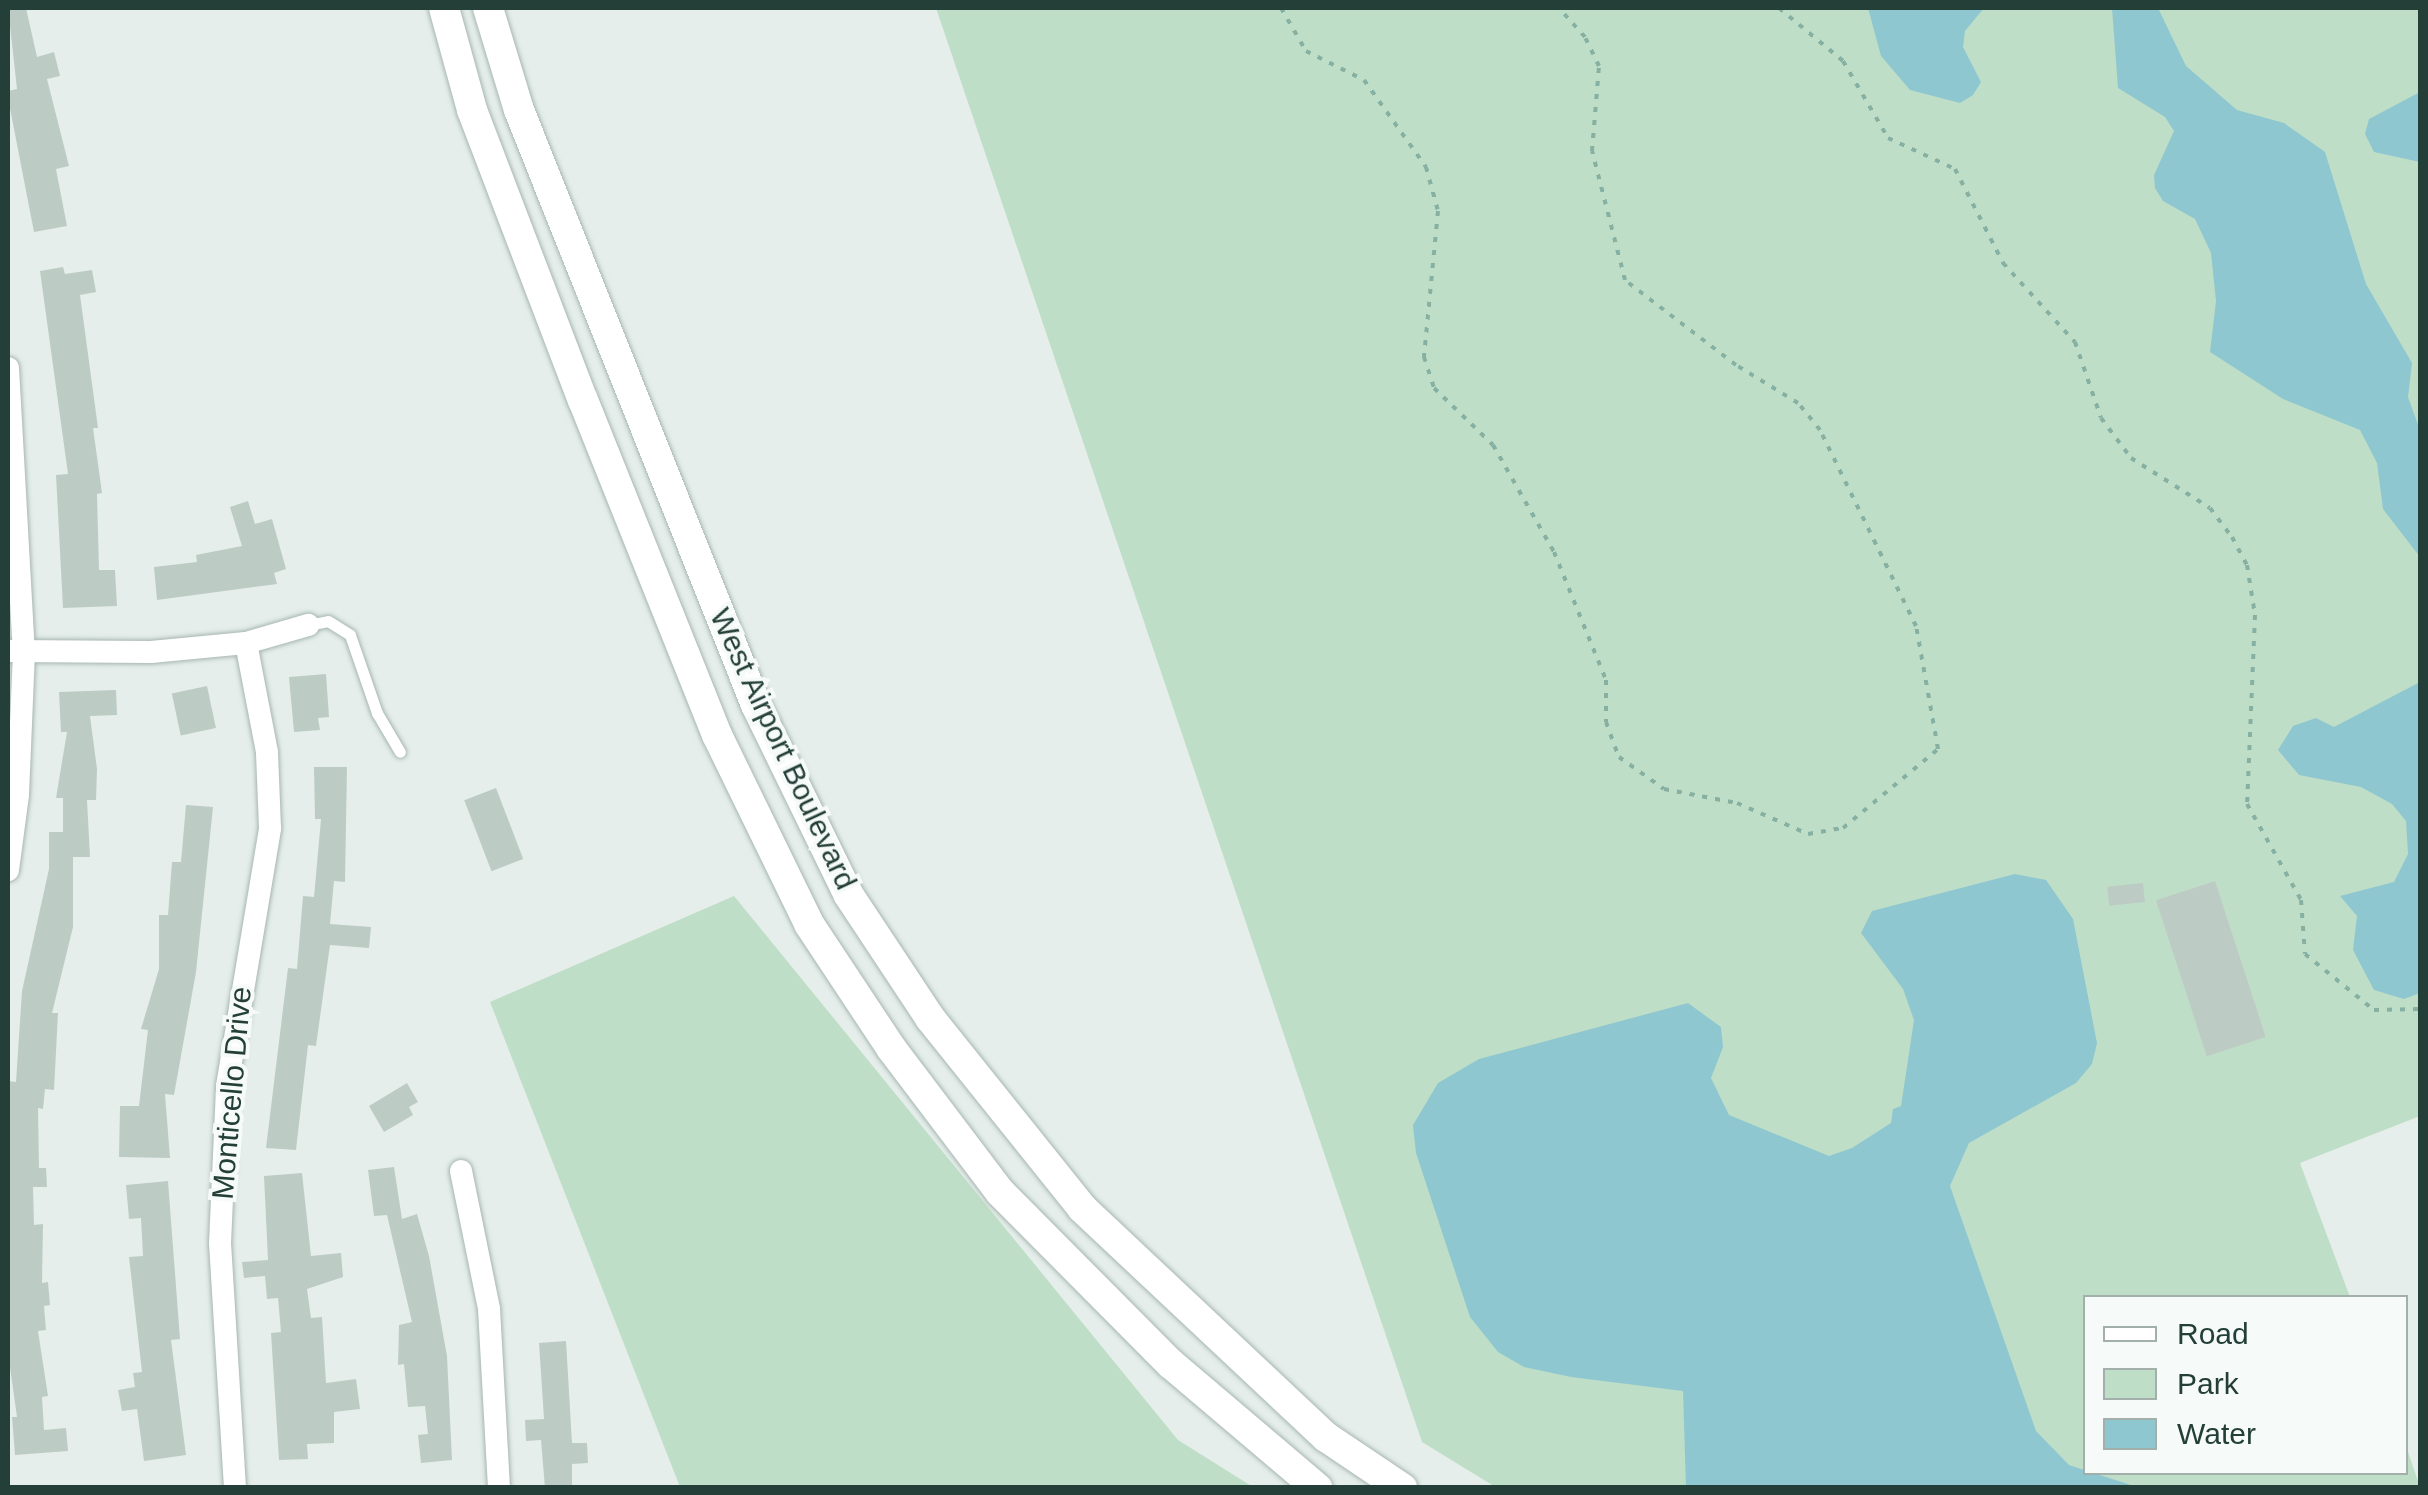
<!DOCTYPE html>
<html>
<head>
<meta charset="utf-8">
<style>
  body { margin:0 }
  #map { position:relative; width:2428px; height:1495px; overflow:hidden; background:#e5eeea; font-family:Helvetica,sans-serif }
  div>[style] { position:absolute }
  .green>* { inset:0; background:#bfdec7 }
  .water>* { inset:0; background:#8fc7d0 }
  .building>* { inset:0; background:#bdcbc5; transform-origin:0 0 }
  .path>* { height:4px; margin-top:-2px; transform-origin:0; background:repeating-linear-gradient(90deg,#86b0a2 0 5px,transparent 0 13px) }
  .roads { filter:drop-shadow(0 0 2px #a7b6b1) drop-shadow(0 0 2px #a7b6b1) }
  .service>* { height:11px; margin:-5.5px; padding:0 5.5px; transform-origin:5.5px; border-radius:5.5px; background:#fff }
  .minor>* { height:22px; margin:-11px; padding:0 11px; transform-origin:11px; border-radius:11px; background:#fff }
  .secondary>* { height:30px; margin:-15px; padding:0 15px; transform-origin:15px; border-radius:15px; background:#fff }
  span { translate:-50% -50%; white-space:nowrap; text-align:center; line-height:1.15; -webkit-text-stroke:8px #f6faf8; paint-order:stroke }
  .street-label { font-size:30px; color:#243f38 }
  .frame { position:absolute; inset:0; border:10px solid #243f38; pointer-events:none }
  .legend { position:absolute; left:2083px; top:1295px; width:325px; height:180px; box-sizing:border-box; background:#f6faf8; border:2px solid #a2afab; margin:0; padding:12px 18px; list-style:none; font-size:30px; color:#243f38 }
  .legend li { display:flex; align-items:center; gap:20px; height:50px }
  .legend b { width:50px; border:2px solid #a2afab }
</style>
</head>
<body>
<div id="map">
  <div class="green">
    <div style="clip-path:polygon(936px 8px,2420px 8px,2420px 1116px,2300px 1163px,2350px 1297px,2086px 1298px,2086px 1472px,2406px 1472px,2406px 1446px,2420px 1487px,1497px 1488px,1422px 1442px)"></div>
    <div style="clip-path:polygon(734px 896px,1178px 1440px,1253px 1487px,680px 1487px,490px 1002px)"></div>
  </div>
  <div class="water">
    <div style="clip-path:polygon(1868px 8px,1984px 8px,1965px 31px,1963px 47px,1981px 82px,1973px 95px,1960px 103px,1910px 90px,1881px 56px)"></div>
    <div style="clip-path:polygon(2112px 8px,2158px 8px,2186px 66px,2237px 110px,2284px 123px,2325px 152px,2366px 284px,2412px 363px,2408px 397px,2420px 430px,2420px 557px,2383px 509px,2377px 463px,2360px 430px,2283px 399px,2210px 352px,2216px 301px,2211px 253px,2195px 219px,2163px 201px,2155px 188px,2154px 175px,2174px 131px,2165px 117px,2118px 88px)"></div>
    <div style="clip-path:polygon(2420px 92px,2420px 162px,2374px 152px,2365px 134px,2369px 119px)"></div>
    <div style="clip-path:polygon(2420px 682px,2420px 993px,2404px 999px,2374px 990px,2353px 950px,2357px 916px,2340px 896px,2394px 882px,2408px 854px,2406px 821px,2392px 804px,2361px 787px,2299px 775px,2278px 750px,2293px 726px,2316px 718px,2334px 727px)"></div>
    <div style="clip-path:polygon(2015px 874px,2046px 880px,2073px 919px,2097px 1043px,2092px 1064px,2076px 1083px,1969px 1143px,1950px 1186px,2036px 1431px,2069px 1465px,2137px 1487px,1686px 1487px,1683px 1391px,1571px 1377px,1524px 1367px,1498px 1352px,1470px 1317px,1416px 1153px,1413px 1125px,1438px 1083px,1479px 1059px,1688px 1003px,1721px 1027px,1723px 1047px,1711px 1078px,1729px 1115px,1829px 1156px,1852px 1148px,1891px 1123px,1893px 1109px,1901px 1106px,1914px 1020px,1903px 989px,1861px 933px,1872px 911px)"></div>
  </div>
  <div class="building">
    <div style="clip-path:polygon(8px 8px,26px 8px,37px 57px,54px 52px,60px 76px,47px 79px,69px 166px,56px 169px,67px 226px,34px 232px,8px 98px,8px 91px,17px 89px)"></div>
    <div style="clip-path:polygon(63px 267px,65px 274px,92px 270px,96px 292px,80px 295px,98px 428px,93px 428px,102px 493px,97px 494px,99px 570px,115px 570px,117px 606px,63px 608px,56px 475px,68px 474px,40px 271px)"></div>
    <div style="clip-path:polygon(248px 501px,255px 524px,272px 519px,286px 569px,274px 573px,277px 584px,157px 600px,154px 567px,197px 562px,196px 555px,242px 546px,230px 507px)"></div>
    <div style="clip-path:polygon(326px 674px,329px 717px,318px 718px,320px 730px,294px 732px,289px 677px)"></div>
    <div style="left:207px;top:686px;width:43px;height:36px;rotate:78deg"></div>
    <div style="clip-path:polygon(116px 690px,117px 715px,90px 716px,97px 769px,96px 800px,87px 800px,90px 857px,73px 857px,73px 927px,52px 1013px,58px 1013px,54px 1090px,45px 1089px,43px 1109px,38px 1108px,39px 1168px,46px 1168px,47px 1187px,33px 1187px,34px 1225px,43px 1224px,42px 1283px,48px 1282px,50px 1305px,44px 1306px,46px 1330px,38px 1331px,48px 1396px,42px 1397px,44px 1430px,66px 1428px,68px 1451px,15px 1455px,12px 1417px,17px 1417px,8px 1353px,8px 1081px,16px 1082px,22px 991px,49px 869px,49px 832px,63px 832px,63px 798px,56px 798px,67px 732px,61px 732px,59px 692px)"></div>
    <div style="clip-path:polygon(314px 767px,347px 767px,345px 882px,334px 881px,330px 924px,371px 927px,369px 948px,330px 945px,316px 1046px,308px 1045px,296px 1150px,266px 1148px,288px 968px,297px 969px,303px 896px,314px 897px,321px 819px,315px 819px)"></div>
    <div style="left:496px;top:788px;width:76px;height:34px;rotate:69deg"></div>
    <div style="clip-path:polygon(186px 805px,213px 807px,196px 972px,174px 1095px,165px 1094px,170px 1158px,119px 1157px,120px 1106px,139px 1106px,148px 1030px,141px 1029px,159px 969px,159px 915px,168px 915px,172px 862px,181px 862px)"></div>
    <div style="left:2215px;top:881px;width:164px;height:62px;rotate:72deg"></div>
    <div style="left:2143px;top:883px;width:19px;height:36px;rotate:84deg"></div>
    <div style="clip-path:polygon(407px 1083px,418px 1102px,409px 1107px,413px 1115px,384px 1132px,369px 1106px)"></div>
    <div style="clip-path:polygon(394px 1167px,402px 1219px,417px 1214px,429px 1256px,447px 1356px,452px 1460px,421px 1463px,418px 1435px,428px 1434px,425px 1406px,408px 1407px,404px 1364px,398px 1365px,399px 1325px,412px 1322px,387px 1215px,374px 1216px,368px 1170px)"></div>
    <div style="clip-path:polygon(302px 1173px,311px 1256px,341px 1253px,343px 1277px,307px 1289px,311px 1318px,322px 1317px,326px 1383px,356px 1379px,360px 1409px,334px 1412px,334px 1443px,307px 1444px,308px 1459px,279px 1460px,271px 1333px,281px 1332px,278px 1298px,267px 1299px,265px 1276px,244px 1278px,242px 1262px,268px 1260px,264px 1176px)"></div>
    <div style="clip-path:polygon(168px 1181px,180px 1339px,171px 1340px,186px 1455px,144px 1461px,137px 1409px,122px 1411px,118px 1390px,135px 1387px,133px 1373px,142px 1372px,129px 1257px,143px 1256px,141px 1218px,129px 1219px,126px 1185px)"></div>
    <div style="clip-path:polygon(566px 1341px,572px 1443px,587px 1443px,588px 1463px,572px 1464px,572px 1488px,545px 1488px,541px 1440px,526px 1441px,525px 1420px,544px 1419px,539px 1343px)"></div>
  </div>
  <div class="path">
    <div style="left:1281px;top:8px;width:50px;rotate:59.8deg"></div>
    <div style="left:1306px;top:51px;width:65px;rotate:26.6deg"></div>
    <div style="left:1364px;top:80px;width:107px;rotate:54.5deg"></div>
    <div style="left:1426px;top:167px;width:46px;rotate:74.7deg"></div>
    <div style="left:1438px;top:211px;width:147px;rotate:95.5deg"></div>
    <div style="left:1424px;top:357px;width:33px;rotate:72deg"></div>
    <div style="left:1434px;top:388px;width:82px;rotate:44deg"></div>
    <div style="left:1493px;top:445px;width:123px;rotate:60.3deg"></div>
    <div style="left:1554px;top:552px;width:138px;rotate:67.9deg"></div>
    <div style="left:1606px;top:680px;width:42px;rotate:90deg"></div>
    <div style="left:1606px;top:722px;width:37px;rotate:70deg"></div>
    <div style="left:1619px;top:757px;width:55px;rotate:35.4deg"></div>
    <div style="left:1664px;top:789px;width:74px;rotate:10.9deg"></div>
    <div style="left:1737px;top:803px;width:77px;rotate:23.6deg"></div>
    <div style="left:1808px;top:834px;width:36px;rotate:-10deg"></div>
    <div style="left:1843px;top:828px;width:124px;rotate:-39.7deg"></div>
    <div style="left:1938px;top:749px;width:125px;rotate:-100.1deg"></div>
    <div style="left:1916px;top:626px;width:218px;rotate:-116.1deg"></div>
    <div style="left:1820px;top:430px;width:35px;rotate:-129deg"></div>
    <div style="left:1798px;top:403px;width:73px;rotate:-148.5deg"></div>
    <div style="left:1736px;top:365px;width:140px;rotate:-142.6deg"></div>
    <div style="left:1625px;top:280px;width:133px;rotate:-104.3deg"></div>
    <div style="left:1592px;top:151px;width:85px;rotate:-85.3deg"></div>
    <div style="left:1599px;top:66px;width:32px;rotate:-116deg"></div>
    <div style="left:1585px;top:37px;width:39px;rotate:-132deg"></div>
    <div style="left:1779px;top:8px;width:83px;rotate:39.6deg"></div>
    <div style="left:1843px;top:61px;width:89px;rotate:59.7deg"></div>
    <div style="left:1888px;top:138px;width:74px;rotate:24.8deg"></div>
    <div style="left:1955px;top:169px;width:106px;rotate:62.9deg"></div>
    <div style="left:2003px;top:263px;width:107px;rotate:47.7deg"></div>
    <div style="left:2075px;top:342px;width:80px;rotate:71.1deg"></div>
    <div style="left:2101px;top:418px;width:50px;rotate:53.1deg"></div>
    <div style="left:2131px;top:458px;width:93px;rotate:32.3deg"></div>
    <div style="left:2210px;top:508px;width:36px;rotate:53deg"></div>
    <div style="left:2232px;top:537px;width:32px;rotate:62deg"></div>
    <div style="left:2247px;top:565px;width:51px;rotate:80.9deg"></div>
    <div style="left:2255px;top:615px;width:189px;rotate:92.4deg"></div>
    <div style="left:2247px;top:804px;width:110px;rotate:60.6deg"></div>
    <div style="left:2301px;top:900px;width:54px;rotate:85.8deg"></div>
    <div style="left:2305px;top:954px;width:89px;rotate:39.1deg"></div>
    <div style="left:2374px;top:1010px;width:46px;rotate:-1.2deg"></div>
  </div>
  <div class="roads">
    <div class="service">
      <div style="left:308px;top:625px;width:20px;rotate:-11deg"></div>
      <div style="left:328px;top:621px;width:26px;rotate:32deg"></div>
      <div style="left:350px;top:635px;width:83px;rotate:70.9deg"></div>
      <div style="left:377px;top:713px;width:45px;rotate:59.5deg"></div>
    </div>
    <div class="minor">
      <div style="left:8px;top:368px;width:284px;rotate:86.8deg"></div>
      <div style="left:24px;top:652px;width:143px;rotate:92.4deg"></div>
      <div style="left:18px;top:795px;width:76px;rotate:97.6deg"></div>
      <div style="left:8px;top:651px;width:143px;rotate:0.4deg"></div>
      <div style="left:151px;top:652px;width:95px;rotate:-5.4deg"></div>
      <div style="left:246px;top:643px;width:65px;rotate:-16.2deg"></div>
      <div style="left:461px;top:1171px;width:141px;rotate:78.5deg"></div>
      <div style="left:489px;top:1309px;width:179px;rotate:86.8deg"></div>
      <div style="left:235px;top:1488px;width:245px;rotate:-93.5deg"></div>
      <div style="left:220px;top:1243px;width:157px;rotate:-87.4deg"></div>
      <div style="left:227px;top:1086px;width:262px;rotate:-80.5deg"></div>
      <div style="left:270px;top:828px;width:76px;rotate:-92.3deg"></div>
      <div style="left:267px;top:752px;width:111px;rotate:-100.9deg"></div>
    </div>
    <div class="secondary">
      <div style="left:444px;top:8px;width:106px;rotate:74.6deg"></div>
      <div style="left:472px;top:110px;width:311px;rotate:69.1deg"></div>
      <div style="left:583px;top:400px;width:361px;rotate:68.2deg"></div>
      <div style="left:717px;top:735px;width:210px;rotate:64deg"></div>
      <div style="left:809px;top:924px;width:149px;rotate:56.5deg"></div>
      <div style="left:891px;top:1048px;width:181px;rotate:52.9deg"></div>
      <div style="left:1000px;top:1192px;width:243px;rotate:45.2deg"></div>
      <div style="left:1171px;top:1364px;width:192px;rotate:40.3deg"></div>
      <div style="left:488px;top:8px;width:107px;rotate:73.1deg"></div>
      <div style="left:519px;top:110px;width:640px;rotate:68.28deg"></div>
      <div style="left:756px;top:705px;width:210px;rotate:64deg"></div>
      <div style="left:848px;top:894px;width:149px;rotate:56.5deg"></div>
      <div style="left:930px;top:1018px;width:243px;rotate:51.3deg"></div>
      <div style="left:1082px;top:1208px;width:335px;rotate:43.2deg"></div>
      <div style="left:1326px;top:1437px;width:92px;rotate:33.9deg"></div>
    </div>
  </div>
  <div class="street-label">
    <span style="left:783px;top:749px;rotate:65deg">West Airport Boulevard</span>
    <span style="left:232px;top:1093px;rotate:-85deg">Monticello Drive</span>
  </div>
  <div class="frame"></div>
  <ul class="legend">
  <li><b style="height:12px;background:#fff"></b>Road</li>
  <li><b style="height:28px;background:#bfdec7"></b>Park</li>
  <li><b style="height:28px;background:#8fc7d0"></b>Water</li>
  </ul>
</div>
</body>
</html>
